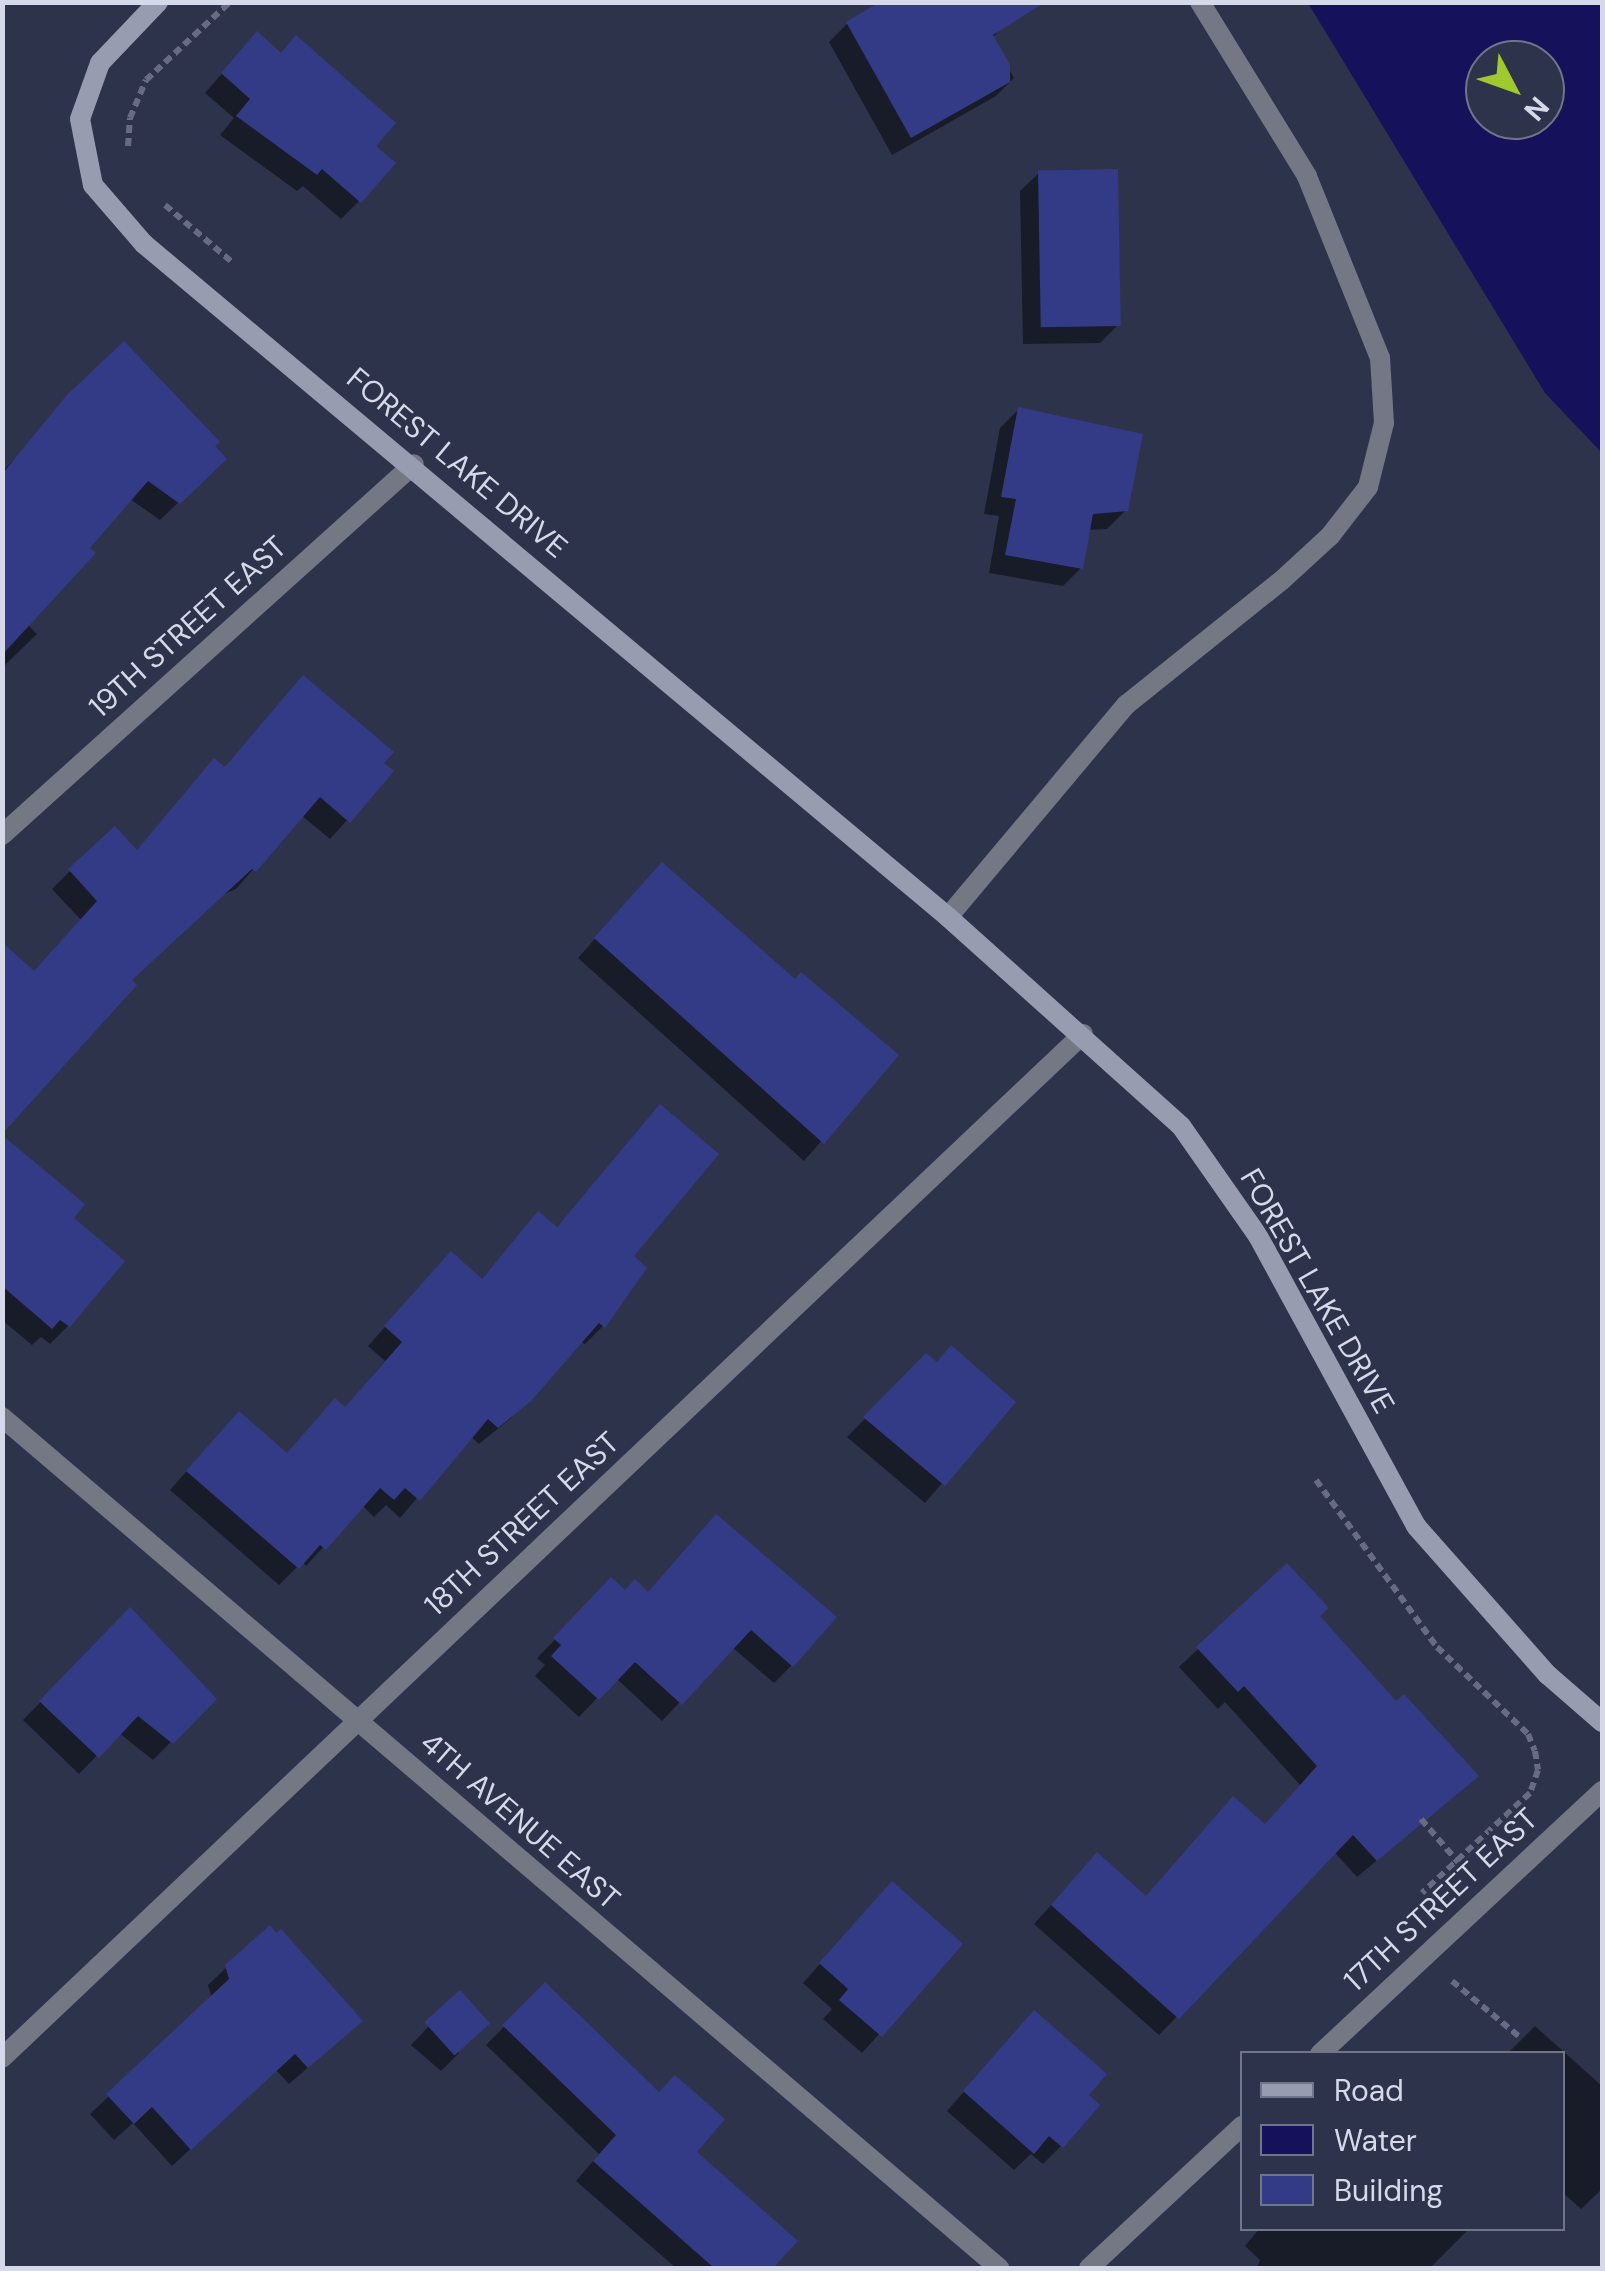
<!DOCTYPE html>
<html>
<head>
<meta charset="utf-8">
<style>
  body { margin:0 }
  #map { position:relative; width:1605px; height:2271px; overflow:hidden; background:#2e334c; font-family:"DM Sans",sans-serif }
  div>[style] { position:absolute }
  .water>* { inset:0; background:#15115b }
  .shadow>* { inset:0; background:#0007 }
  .building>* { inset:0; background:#333b86; transform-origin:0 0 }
  .path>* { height:6px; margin-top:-3px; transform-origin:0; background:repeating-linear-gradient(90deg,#686c82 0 8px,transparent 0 13px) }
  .street>* { height:20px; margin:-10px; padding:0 10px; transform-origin:10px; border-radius:10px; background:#747784 }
  .secondary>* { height:20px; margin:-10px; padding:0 10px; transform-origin:10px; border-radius:10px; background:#979cb0 }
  span { translate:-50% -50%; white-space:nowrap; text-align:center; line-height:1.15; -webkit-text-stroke:8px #2e334c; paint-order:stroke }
  .street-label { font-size:30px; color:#d5d9e9 }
  .frame { position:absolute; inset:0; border:5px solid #d5d9e9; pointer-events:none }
  .legend { position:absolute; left:1240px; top:2051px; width:325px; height:180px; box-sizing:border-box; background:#2e334c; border:2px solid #71758b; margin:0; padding:12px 18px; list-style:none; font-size:30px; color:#d5d9e9 }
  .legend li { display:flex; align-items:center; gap:20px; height:50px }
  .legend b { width:50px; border:2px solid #71758b }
  .north { position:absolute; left:1465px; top:40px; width:100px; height:100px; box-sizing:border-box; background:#2e334c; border:2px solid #71758b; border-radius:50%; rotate:131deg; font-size:28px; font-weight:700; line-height:40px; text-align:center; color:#d5d9e9 }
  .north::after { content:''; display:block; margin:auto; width:35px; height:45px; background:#9eca2f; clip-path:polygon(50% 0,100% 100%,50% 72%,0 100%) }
</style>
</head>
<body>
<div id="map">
  <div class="water">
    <div style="clip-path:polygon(evenodd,1308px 3px,1602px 3px,1602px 453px,1545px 393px,1308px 3px,1485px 60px,1545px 60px,1545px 120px,1485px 120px,1485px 60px)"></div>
  </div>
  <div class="shadow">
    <div style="clip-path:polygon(847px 24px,1005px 25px,992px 38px,1014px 78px,996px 96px,892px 155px,829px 42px)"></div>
    <div style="clip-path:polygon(240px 53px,280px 55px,373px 146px,359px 201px,341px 219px,303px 186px,297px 191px,220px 135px,234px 118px,205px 93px)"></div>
    <div style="clip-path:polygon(1039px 173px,1118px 325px,1100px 343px,1023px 344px,1020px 191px)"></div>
    <div style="clip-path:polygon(124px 344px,224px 459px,160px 520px,130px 499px,27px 624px,37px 634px,2px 668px,2px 472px)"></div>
    <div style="clip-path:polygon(1018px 410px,1126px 510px,1107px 529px,1088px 530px,1081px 568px,1063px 586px,989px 573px,999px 516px,984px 514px,1000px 428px)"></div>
    <div style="clip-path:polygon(381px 764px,391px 772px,330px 839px,301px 815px,236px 889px,33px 974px,81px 920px,52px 889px,70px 871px,136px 852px,224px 769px)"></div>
    <div style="clip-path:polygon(644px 883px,895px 1056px,804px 1161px,578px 958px)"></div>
    <div style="clip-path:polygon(660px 1108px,630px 1257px,603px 1326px,585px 1344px,580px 1341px,510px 1419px,479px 1444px,470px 1436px,400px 1518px,386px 1505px,374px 1517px,362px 1505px,306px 1566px,302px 1562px,279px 1585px,170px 1490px,221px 1432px,286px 1455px,344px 1409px,385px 1361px,368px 1346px,433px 1273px,480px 1281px,538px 1215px,555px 1229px)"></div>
    <div style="clip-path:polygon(2px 1138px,70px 1218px,68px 1326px,50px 1344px,41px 1337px,32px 1345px,2px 1320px)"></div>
    <div style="clip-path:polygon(926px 1357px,1012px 1402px,925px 1503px,847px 1437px)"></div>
    <div style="clip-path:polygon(698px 1535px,792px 1665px,774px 1683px,732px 1647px,662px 1721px,616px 1678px,579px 1717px,535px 1676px,545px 1665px,537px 1658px,612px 1581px,625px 1593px,647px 1594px)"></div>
    <div style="clip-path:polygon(1286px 1566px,1317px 1616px,1457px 1794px,1357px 1877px,1335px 1853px,1159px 2035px,1034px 1924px,1079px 1874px,1145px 1898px,1264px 1827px,1300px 1785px,1225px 1702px,1218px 1709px,1179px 1667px)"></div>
    <div style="clip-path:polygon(130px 1611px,213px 1699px,153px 1760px,119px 1733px,79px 1774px,23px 1720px)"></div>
    <div style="clip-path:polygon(874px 1902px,960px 1944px,862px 2053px,823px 2019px,832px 2009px,803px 1983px)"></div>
    <div style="clip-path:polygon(227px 1967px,341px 2039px,289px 2084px,276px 2070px,172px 2166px,133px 2123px,114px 2140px,90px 2114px,212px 1999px,208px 1985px)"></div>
    <div style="clip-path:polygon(545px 1985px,693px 2152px,794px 2241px,770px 2268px,676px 2268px,576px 2181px,599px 2154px,486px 2045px)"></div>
    <div style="clip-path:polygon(442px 2012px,459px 2053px,441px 2071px,411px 2045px)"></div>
    <div style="clip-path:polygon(1535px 2026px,1602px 2086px,1602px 2189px,1581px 2209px,1562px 2192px,1562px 2054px,1507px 2054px)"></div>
    <div style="clip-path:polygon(1016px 2032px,1061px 2146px,1043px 2164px,1031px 2154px,1014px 2170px,947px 2111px)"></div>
    <div style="clip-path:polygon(1260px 2228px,1470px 2228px,1430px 2268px,1257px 2268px,1260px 2260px,1245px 2246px)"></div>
  </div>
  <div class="building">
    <div style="clip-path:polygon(880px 2px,1045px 2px,993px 35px,1010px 65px,1010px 82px,911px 138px,846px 22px)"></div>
    <div style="clip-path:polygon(257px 31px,281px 53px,296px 35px,396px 123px,376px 146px,396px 163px,361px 203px,322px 169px,317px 175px,236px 116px,250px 99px,221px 73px)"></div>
    <div style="left:1118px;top:169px;width:157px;height:80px;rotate:89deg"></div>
    <div style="clip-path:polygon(124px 341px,220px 442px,215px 446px,227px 459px,180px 504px,148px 481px,90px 548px,96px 553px,2px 655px,2px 474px,67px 395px)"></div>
    <div style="clip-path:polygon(1018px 407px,1143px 434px,1128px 511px,1093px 514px,1083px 569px,1005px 555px,1016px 499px,1001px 497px)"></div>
    <div style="clip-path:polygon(303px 675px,394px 752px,384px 763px,394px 771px,350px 823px,320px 797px,256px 872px,252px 869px,132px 980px,137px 985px,2px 1134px,2px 942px,34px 971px,97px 901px,68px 869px,115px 826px,137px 850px,214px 758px,225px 767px)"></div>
    <div style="clip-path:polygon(662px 862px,795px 979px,801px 972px,899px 1055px,824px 1144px,594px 938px)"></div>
    <div style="clip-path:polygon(660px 1104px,719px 1154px,634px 1256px,647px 1268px,605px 1328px,599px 1323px,531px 1401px,498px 1428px,488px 1419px,420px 1501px,405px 1488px,394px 1500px,380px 1488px,326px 1550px,320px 1545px,299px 1569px,186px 1471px,239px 1411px,287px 1453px,335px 1398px,345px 1407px,402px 1342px,384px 1326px,451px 1251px,482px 1279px,538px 1211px,557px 1227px)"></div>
    <div style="clip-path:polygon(2px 1135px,85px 1204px,74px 1218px,125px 1261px,70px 1327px,60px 1320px,52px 1329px,2px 1286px)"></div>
    <div style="clip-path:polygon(951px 1345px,1016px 1402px,945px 1486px,863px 1417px,926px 1353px,937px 1362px)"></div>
    <div style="clip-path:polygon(716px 1514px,837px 1617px,793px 1667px,751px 1630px,682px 1705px,635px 1662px,599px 1700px,551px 1656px,561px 1645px,553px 1638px,611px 1577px,625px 1590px,635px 1579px,648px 1592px)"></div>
    <div style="clip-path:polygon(1287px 1563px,1329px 1608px,1320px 1616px,1396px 1701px,1404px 1694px,1479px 1776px,1377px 1861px,1353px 1835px,1179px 2019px,1051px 1905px,1097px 1852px,1146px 1896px,1233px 1796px,1265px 1824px,1317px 1766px,1244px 1686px,1238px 1692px,1196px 1647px)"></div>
    <div style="clip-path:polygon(130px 1607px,217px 1699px,173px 1744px,138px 1716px,99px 1758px,39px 1701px)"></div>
    <div style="clip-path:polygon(892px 1881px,963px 1944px,882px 2037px,839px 2000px,848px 1989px,819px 1963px)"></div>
    <div style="clip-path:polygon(270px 1925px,276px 1933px,281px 1929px,363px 2021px,308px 2068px,295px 2054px,191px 2150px,152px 2107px,134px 2124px,106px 2094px,229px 1979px,225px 1965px)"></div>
    <div style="clip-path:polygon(545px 1982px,659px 2092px,675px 2075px,725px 2119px,697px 2152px,798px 2241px,773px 2268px,714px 2268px,593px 2161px,616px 2135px,502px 2025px)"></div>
    <div style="left:460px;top:1990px;width:45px;height:48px;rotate:48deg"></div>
    <div style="clip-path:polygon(1034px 2010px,1107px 2074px,1089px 2095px,1100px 2105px,1063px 2148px,1049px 2136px,1034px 2154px,963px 2091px)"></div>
  </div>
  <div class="path">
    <div style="left:128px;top:146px;width:28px;rotate:-86deg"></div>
    <div style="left:130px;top:118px;width:41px;rotate:-67.2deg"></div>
    <div style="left:146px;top:80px;width:115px;rotate:-42.9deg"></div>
    <div style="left:165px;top:205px;width:88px;rotate:40.4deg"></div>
    <div style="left:1316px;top:1480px;width:206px;rotate:54.1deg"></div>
    <div style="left:1437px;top:1647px;width:126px;rotate:43.7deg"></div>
    <div style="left:1528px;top:1734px;width:18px;rotate:68deg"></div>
    <div style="left:1535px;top:1751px;width:19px;rotate:81deg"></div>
    <div style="left:1538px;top:1770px;width:24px;rotate:109deg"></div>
    <div style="left:1530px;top:1793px;width:147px;rotate:137.2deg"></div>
    <div style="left:1421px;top:1819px;width:57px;rotate:49.3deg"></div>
    <div style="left:1452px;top:1981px;width:89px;rotate:39.6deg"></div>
  </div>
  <div class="street">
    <div style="left:2px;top:835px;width:554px;rotate:-42deg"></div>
    <div style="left:948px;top:917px;width:277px;rotate:-50deg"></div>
    <div style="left:1126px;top:705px;width:198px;rotate:-38.7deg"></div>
    <div style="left:1281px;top:581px;width:67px;rotate:-42.6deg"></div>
    <div style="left:1330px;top:536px;width:62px;rotate:-52.2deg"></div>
    <div style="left:1368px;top:487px;width:66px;rotate:-76deg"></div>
    <div style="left:1384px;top:423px;width:65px;rotate:-93.5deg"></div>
    <div style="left:1380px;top:358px;width:196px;rotate:-111.9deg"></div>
    <div style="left:1307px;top:176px;width:204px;rotate:-121.6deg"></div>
    <div style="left:2px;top:1417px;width:1311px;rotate:40.48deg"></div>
    <div style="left:1320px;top:2054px;width:386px;rotate:-43deg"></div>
    <div style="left:2px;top:2058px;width:1489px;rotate:-43.45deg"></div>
    <div style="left:1089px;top:2268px;width:209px;rotate:-42.9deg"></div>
  </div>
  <div class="secondary">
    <div style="left:158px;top:2px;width:84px;rotate:133.6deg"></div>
    <div style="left:100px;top:63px;width:59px;rotate:109.7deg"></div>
    <div style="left:80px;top:119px;width:67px;rotate:78.9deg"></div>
    <div style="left:93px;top:185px;width:78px;rotate:49.2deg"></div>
    <div style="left:144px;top:244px;width:1048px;rotate:39.93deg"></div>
    <div style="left:948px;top:917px;width:313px;rotate:41.9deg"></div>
    <div style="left:1181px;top:1126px;width:134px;rotate:55deg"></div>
    <div style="left:1258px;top:1236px;width:330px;rotate:61.4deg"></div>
    <div style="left:1416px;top:1526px;width:199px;rotate:48.5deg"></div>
    <div style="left:1548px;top:1675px;width:72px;rotate:41deg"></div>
  </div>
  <div class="street-label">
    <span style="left:457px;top:463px;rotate:40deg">FOREST LAKE DRIVE</span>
    <span style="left:188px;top:627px;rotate:-42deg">19TH STREET EAST</span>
    <span style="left:1317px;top:1291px;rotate:60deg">FOREST LAKE DRIVE</span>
    <span style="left:522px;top:1524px;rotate:-43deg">18TH STREET EAST</span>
    <span style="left:520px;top:1821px;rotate:41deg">4TH AVENUE EAST</span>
    <span style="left:1441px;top:1900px;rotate:-43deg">17TH STREET EAST</span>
  </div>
  <div class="frame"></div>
  <ul class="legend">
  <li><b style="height:12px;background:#979cb0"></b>Road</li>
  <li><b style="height:28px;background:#15115b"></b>Water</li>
  <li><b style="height:28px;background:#333b86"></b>Building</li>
  </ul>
  <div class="north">N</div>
</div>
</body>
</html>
